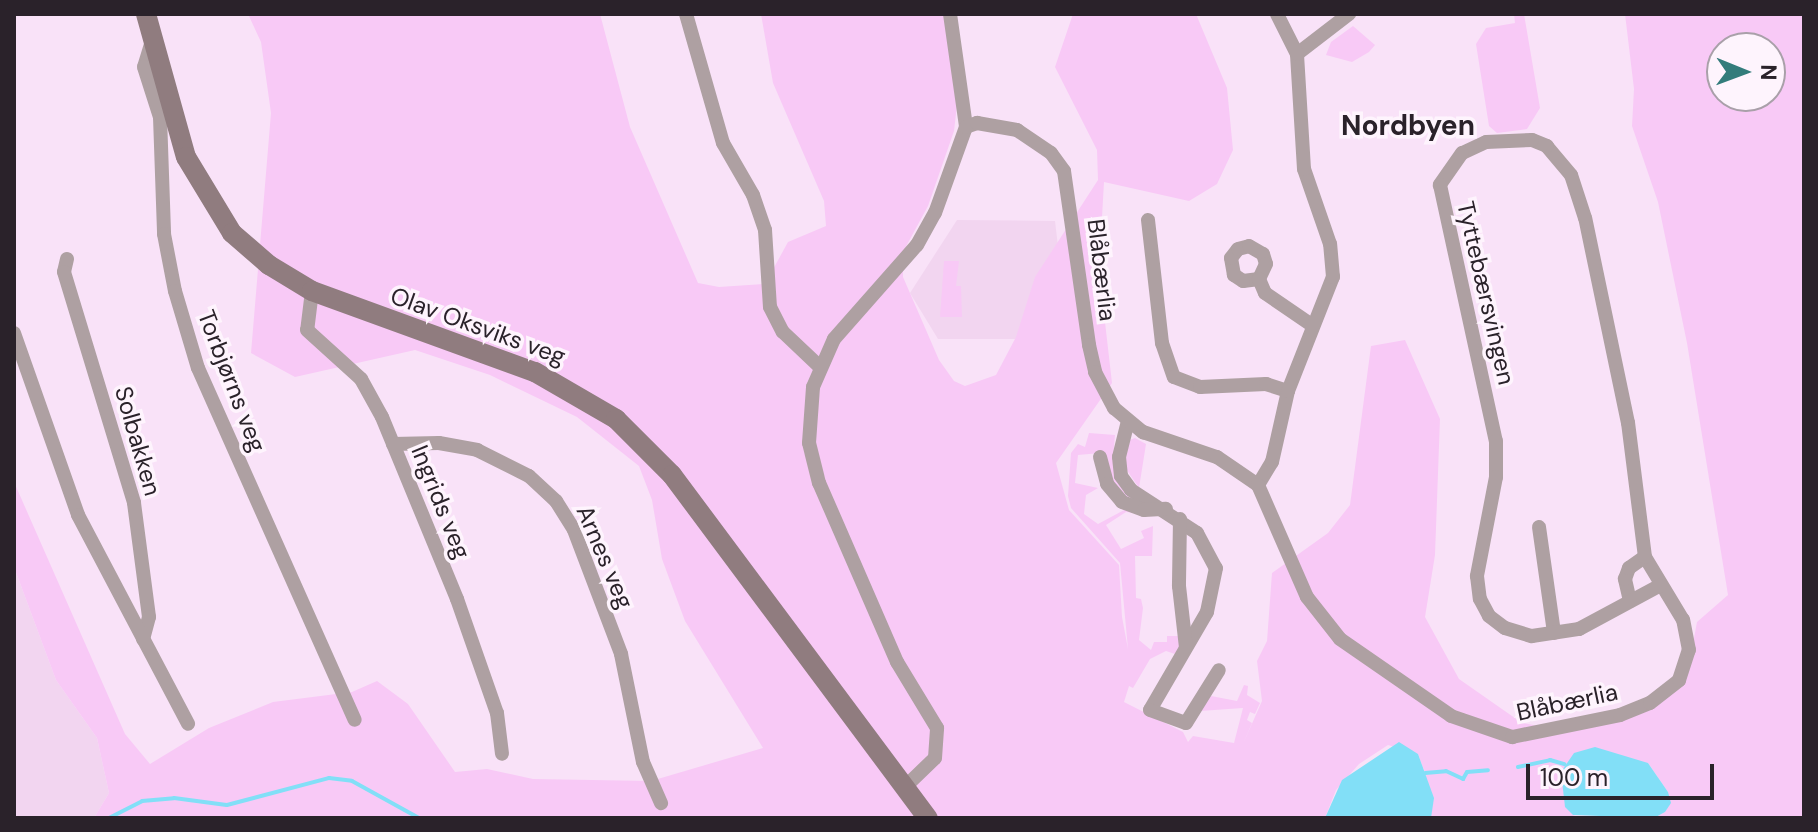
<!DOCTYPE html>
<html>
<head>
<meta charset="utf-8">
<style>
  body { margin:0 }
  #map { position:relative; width:1818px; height:832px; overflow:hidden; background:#f9e2f8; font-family:"DM Sans",sans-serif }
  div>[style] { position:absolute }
  .built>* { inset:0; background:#f2d5f0 }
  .green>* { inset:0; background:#f8c9f6 }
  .water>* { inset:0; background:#82dff7 }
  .stream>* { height:4px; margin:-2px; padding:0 2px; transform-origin:2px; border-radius:2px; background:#82dff7 }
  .street>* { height:14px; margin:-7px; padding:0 7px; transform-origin:7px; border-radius:7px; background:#aea0a2 }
  .secondary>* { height:20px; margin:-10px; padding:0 10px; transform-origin:10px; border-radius:10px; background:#907c7f }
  span { translate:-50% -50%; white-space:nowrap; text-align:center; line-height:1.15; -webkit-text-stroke:7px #fef4fd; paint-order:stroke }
  .street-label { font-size:24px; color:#2a222a }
  .quarter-label { font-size:28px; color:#2a222a; font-weight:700 }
  .frame { position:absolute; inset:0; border:16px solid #2a222a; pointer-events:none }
  .north { position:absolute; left:1706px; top:32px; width:80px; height:80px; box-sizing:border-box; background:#fef4fd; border:2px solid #a9a0a9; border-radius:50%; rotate:91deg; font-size:22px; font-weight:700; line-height:32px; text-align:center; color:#2a222a }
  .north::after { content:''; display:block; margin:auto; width:28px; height:36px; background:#337c7b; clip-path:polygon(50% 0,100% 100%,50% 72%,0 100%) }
  .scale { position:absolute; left:1526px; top:764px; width:188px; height:36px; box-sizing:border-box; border:4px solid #2a222a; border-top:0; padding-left:10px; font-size:24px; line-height:28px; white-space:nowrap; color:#2a222a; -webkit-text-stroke:6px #fef4fd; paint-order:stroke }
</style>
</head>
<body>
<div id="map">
  <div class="built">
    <div style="clip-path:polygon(957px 220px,1055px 221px,1069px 339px,938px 339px,910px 293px)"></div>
    <div style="clip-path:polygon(14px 567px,56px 680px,97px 738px,109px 793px,94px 818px,14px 818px)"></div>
  </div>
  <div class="green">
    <div style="clip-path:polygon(evenodd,248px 14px,600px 14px,630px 127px,698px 283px,719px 287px,765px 284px,788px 242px,826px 226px,824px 201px,773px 83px,761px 14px,944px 14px,957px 105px,954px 131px,928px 206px,903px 252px,903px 277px,939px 360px,954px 381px,965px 386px,996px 375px,1016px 337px,1035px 277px,1098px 180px,1097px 150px,1055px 67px,1073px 14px,1196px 14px,1227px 88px,1233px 150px,1217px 184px,1189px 201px,1104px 182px,1099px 270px,1112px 383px,1056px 463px,1069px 510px,1119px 565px,1122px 617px,1128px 649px,1120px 563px,1071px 508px,1068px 496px,1071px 453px,1078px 444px,1085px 447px,1089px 433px,1115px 435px,1113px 458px,1138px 501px,1120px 495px,1100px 453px,1078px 455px,1075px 483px,1098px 488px,1086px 495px,1084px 514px,1098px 524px,1126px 509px,1136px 513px,1126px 512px,1106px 525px,1121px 549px,1144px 538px,1141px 531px,1153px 526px,1152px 556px,1135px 556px,1136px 598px,1141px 599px,1143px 608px,1139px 640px,1151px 650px,1154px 642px,1167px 642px,1167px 636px,1180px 636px,1181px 644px,1175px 654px,1166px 651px,1150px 659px,1133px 688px,1129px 686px,1124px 702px,1183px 732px,1188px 742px,1193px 736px,1234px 743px,1243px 708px,1200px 711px,1211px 696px,1237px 701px,1244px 685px,1248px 686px,1247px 695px,1260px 703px,1255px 714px,1250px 712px,1247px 720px,1252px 723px,1243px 744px,1262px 701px,1257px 661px,1267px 641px,1272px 573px,1328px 533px,1350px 505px,1371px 346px,1405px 340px,1440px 419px,1435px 555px,1425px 617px,1459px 679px,1522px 723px,1550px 728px,1618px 716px,1665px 686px,1691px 654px,1697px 622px,1728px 595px,1687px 343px,1658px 202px,1632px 126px,1634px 89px,1625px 14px,1804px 14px,1804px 818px,1654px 818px,1665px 812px,1668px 792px,1648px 763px,1573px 815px,1580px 818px,1425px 818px,1425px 773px,1418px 754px,1388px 745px,1359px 764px,1336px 790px,1325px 818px,94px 818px,109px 793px,97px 738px,56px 680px,14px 567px,14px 482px,125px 734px,150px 764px,209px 728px,273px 702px,352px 692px,377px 681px,408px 704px,455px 772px,487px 769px,533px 779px,651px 781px,763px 748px,685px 621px,662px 559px,652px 500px,639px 466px,577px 417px,490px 375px,415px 350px,295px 377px,251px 353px,271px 113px,261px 42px,248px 14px,1722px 48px,1770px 48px,1770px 96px,1722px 96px,1722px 48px)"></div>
    <div style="clip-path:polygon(1514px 14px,1524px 14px,1540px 108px,1527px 129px,1497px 133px,1489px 126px,1476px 44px,1486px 28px,1515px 23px)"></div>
    <div style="clip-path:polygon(1353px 26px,1375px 45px,1369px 52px,1352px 62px,1326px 55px,1331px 42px)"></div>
    <div style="clip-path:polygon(944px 261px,959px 261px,956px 286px,961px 286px,962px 317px,940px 317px)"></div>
    <div style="clip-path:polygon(1135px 438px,1146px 444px,1139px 488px,1124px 466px,1130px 440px)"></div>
  </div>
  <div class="water">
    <div style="clip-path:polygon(1399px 742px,1418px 754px,1434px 798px,1431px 818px,1325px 818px,1342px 780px)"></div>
    <div style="clip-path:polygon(1595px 747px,1648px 763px,1668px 792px,1671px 803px,1665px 812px,1654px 818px,1573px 815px,1565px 807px,1561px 772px,1574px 753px)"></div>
  </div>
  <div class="stream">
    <div style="left:1518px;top:767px;width:33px;rotate:-12deg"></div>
    <div style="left:1550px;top:760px;width:15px;rotate:16deg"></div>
    <div style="left:1425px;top:773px;width:21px;rotate:-5deg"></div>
    <div style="left:1446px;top:771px;width:19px;rotate:25deg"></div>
    <div style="left:1463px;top:779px;width:8px;rotate:-60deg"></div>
    <div style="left:1467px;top:772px;width:21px;rotate:-5deg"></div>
    <div style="left:109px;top:818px;width:37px;rotate:-27deg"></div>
    <div style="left:142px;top:801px;width:32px;rotate:-5deg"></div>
    <div style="left:174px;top:798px;width:53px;rotate:7.5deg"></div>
    <div style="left:227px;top:805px;width:106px;rotate:-14.8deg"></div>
    <div style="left:329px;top:778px;width:23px;rotate:7deg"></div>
    <div style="left:352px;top:781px;width:77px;rotate:28.9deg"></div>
    <div style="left:664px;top:818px;width:12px"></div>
  </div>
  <div class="street">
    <div style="left:686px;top:14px;width:134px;rotate:74deg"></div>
    <div style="left:723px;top:143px;width:60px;rotate:60deg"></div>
    <div style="left:753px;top:195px;width:37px;rotate:71deg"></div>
    <div style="left:765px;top:230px;width:77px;rotate:86.3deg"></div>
    <div style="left:770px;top:307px;width:28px;rotate:63deg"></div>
    <div style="left:783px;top:332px;width:50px;rotate:43.4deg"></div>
    <div style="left:950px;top:14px;width:114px;rotate:81.9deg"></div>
    <div style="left:152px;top:41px;width:27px;rotate:107deg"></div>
    <div style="left:144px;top:67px;width:52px;rotate:72.3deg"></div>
    <div style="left:160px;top:117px;width:117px;rotate:88deg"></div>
    <div style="left:164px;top:234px;width:58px;rotate:79.1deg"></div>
    <div style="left:175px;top:291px;width:80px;rotate:73.4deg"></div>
    <div style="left:198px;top:368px;width:385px;rotate:66deg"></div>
    <div style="left:1297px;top:54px;width:66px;rotate:-37.6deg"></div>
    <div style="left:1148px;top:220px;width:124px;rotate:83.5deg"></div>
    <div style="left:1162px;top:343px;width:36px;rotate:71deg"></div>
    <div style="left:1174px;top:377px;width:28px;rotate:21deg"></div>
    <div style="left:1200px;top:387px;width:66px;rotate:-2.6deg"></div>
    <div style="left:1266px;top:384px;width:23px;rotate:18deg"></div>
    <div style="left:67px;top:259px;width:13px;rotate:103deg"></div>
    <div style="left:64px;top:272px;width:241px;rotate:73.1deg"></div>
    <div style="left:134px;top:503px;width:115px;rotate:82.5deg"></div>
    <div style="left:149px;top:617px;width:23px;rotate:105deg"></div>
    <div style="left:1259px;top:279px;width:16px;rotate:173deg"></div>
    <div style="left:1243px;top:281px;width:11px;rotate:-146deg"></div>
    <div style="left:1234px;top:275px;width:17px;rotate:-100deg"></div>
    <div style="left:1231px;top:258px;width:11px;rotate:-52deg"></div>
    <div style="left:1238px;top:249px;width:11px;rotate:-15deg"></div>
    <div style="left:1249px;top:246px;width:16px;rotate:30deg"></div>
    <div style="left:1263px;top:254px;width:10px;rotate:73deg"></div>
    <div style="left:1266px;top:264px;width:17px;rotate:115deg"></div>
    <div style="left:1259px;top:279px;width:15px;rotate:67deg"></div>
    <div style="left:1265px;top:293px;width:58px;rotate:34.5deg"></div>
    <div style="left:312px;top:291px;width:39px;rotate:97deg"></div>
    <div style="left:307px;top:330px;width:73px;rotate:42.2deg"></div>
    <div style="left:361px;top:379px;width:43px;rotate:61.1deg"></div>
    <div style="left:382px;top:417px;width:197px;rotate:67.6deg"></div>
    <div style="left:457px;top:599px;width:121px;rotate:70.7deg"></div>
    <div style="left:497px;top:713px;width:41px;rotate:83deg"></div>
    <div style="left:14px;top:333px;width:193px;rotate:70.6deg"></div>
    <div style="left:78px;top:515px;width:236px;rotate:62.2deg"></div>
    <div style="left:1128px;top:421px;width:37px;rotate:104deg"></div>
    <div style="left:1119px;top:457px;width:19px;rotate:84deg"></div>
    <div style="left:1121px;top:476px;width:17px;rotate:54deg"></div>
    <div style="left:1131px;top:490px;width:79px;rotate:33.1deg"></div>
    <div style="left:1197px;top:533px;width:40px;rotate:62deg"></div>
    <div style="left:1216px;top:568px;width:45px;rotate:101.6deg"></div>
    <div style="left:1207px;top:612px;width:113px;rotate:120.2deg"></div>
    <div style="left:1150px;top:710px;width:38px;rotate:20deg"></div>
    <div style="left:1186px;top:723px;width:62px;rotate:-58.1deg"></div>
    <div style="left:393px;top:444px;width:46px;rotate:-1.2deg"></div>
    <div style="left:439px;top:443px;width:39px;rotate:10deg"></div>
    <div style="left:477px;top:450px;width:58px;rotate:26.6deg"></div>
    <div style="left:529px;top:476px;width:37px;rotate:43deg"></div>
    <div style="left:556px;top:501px;width:34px;rotate:58deg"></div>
    <div style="left:574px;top:530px;width:133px;rotate:69.2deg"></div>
    <div style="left:621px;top:654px;width:110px;rotate:78.5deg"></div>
    <div style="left:643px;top:762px;width:45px;rotate:66.3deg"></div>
    <div style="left:1100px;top:457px;width:28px;rotate:75deg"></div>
    <div style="left:1107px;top:484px;width:23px;rotate:50deg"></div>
    <div style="left:1122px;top:502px;width:23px;rotate:20deg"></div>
    <div style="left:1144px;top:510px;width:22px;rotate:-3deg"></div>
    <div style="left:1258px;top:485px;width:27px;rotate:-59deg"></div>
    <div style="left:1272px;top:462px;width:73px;rotate:-77.3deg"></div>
    <div style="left:1288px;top:391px;width:123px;rotate:-68.5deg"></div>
    <div style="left:1333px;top:277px;width:33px;rotate:-95deg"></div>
    <div style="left:1330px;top:244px;width:79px;rotate:-109.1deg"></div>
    <div style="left:1304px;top:169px;width:115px;rotate:-93.5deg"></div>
    <div style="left:1297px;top:54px;width:45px;rotate:-116.6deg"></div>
    <div style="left:1180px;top:519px;width:67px;rotate:90.9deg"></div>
    <div style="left:1179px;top:586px;width:61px;rotate:83.5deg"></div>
    <div style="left:1539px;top:527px;width:107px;rotate:81.9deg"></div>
    <div style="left:1630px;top:601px;width:23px;rotate:-103deg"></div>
    <div style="left:1625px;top:579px;width:12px;rotate:-70deg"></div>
    <div style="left:1629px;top:568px;width:19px;rotate:-35deg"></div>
    <div style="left:906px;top:786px;width:40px;rotate:-44deg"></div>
    <div style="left:935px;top:758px;width:30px;rotate:-86deg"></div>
    <div style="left:937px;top:728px;width:77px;rotate:-121.2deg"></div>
    <div style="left:897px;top:662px;width:195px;rotate:-113.5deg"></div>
    <div style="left:819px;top:483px;width:41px;rotate:-104deg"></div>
    <div style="left:809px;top:443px;width:56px;rotate:-85.9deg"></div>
    <div style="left:813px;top:387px;width:52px;rotate:-66.4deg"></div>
    <div style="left:834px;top:339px;width:125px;rotate:-48.6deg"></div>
    <div style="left:917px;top:245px;width:37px;rotate:-61deg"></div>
    <div style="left:935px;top:213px;width:91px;rotate:-70.2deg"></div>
    <div style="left:966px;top:127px;width:12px;rotate:-20deg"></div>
    <div style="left:977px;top:123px;width:41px;rotate:9.9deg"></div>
    <div style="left:1017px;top:130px;width:41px;rotate:34.1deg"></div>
    <div style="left:1051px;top:153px;width:22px;rotate:54deg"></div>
    <div style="left:1064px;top:171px;width:176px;rotate:81.8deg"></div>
    <div style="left:1089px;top:345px;width:28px;rotate:77deg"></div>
    <div style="left:1095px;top:372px;width:41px;rotate:62.2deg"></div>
    <div style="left:1114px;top:408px;width:38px;rotate:40deg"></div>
    <div style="left:1143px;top:432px;width:78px;rotate:18.7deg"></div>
    <div style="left:1217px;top:457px;width:50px;rotate:34.3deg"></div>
    <div style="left:1258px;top:485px;width:122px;rotate:66.4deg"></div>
    <div style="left:1307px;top:597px;width:53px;rotate:51.8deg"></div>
    <div style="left:1340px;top:639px;width:135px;rotate:34.7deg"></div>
    <div style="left:1451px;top:716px;width:65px;rotate:19deg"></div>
    <div style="left:1512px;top:737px;width:110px;rotate:-11.5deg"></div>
    <div style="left:1620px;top:715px;width:32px;rotate:-22deg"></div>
    <div style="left:1650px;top:703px;width:37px;rotate:-38deg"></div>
    <div style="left:1679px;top:680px;width:32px;rotate:-72deg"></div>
    <div style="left:1689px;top:650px;width:31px;rotate:-101deg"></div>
    <div style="left:1683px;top:620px;width:74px;rotate:-121.1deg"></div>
    <div style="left:1645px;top:557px;width:135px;rotate:-97.2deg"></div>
    <div style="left:1628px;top:423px;width:209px;rotate:-101.8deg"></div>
    <div style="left:1585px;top:218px;width:45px;rotate:-108deg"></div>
    <div style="left:1571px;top:175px;width:38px;rotate:-130deg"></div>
    <div style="left:1547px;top:146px;width:16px;rotate:-158deg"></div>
    <div style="left:1532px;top:140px;width:46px;rotate:177.5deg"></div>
    <div style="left:1486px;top:142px;width:26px;rotate:155deg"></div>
    <div style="left:1462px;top:153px;width:39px;rotate:125deg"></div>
    <div style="left:1440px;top:185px;width:262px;rotate:77.7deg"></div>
    <div style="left:1496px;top:441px;width:36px;rotate:90deg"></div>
    <div style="left:1496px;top:477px;width:101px;rotate:100.9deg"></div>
    <div style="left:1477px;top:576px;width:23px;rotate:83deg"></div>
    <div style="left:1480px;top:599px;width:19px;rotate:62deg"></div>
    <div style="left:1489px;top:616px;width:20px;rotate:37deg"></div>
    <div style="left:1505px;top:628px;width:28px;rotate:17deg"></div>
    <div style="left:1532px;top:636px;width:48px;rotate:-8.5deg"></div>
    <div style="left:1579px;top:629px;width:91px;rotate:-28.3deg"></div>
  </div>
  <div class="secondary">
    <div style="left:146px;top:14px;width:148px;rotate:74.4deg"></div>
    <div style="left:186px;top:157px;width:89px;rotate:58.8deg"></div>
    <div style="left:232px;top:233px;width:49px;rotate:40.9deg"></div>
    <div style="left:269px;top:265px;width:50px;rotate:31.2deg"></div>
    <div style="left:312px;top:291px;width:237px;rotate:20deg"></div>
    <div style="left:535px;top:372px;width:94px;rotate:30.1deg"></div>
    <div style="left:616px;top:419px;width:79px;rotate:45deg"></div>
    <div style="left:672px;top:475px;width:428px;rotate:53.3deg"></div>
  </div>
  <div class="street-label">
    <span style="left:1102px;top:270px;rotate:83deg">Blåbærlia</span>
    <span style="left:1486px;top:293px;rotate:77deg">Tyttebærsvingen</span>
    <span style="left:478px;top:326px;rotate:20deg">Olav Oksviks veg</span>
    <span style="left:232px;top:381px;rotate:69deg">Torbjørns veg</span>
    <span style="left:138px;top:441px;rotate:74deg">Solbakken</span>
    <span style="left:441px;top:502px;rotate:68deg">Ingrids veg</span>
    <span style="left:605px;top:557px;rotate:67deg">Arnes veg</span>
    <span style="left:1567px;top:702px;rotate:-12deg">Blåbærlia</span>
  </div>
  <div class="quarter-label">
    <span style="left:1408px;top:126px">Nordbyen</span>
  </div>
  <div class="frame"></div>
  <div class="north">N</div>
  <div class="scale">100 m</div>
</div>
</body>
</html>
